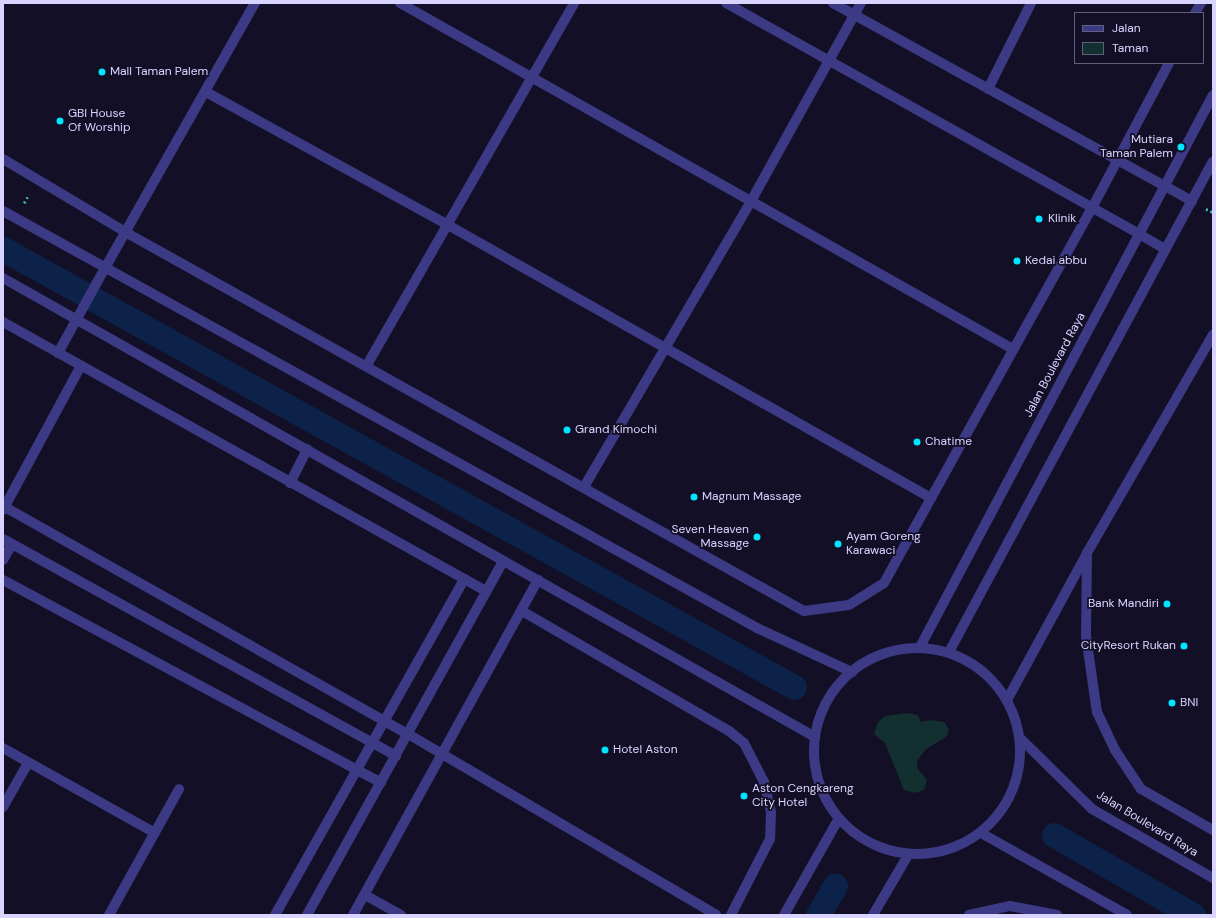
<!DOCTYPE html>
<html>
<head>
<meta charset="utf-8">
<style>
  body { margin:0 }
  #map { position:relative; width:1216px; height:918px; overflow:hidden; background:#130f26; font-family:"DM Sans",sans-serif }
  div>[style] { position:absolute }
  .green>* { inset:0; background:#12302f }
  .canal>* { height:25px; margin:-12.5px; padding:0 12.5px; transform-origin:12.5px; border-radius:12.5px; background:#0c2248 }
  .path>* { height:2.5px; margin-top:-1.25px; transform-origin:0; background:repeating-linear-gradient(90deg,#2fb8b0 0 2px,transparent 0 5px) }
  .service>* { height:10px; margin:-5px; padding:0 5px; transform-origin:5px; border-radius:5px; background:#3d3a85 }
  .minor>* { height:10px; margin:-5px; padding:0 5px; transform-origin:5px; border-radius:5px; background:#3d3a85 }
  .tertiary>* { height:10px; margin:-5px; padding:0 5px; transform-origin:5px; border-radius:5px; background:#3d3a85 }
  .tertiary>.ring { margin:-5px; padding:0; box-sizing:content-box; background:none; border:10px solid #3d3a85; border-radius:50% }
  .dots>* { width:11px; height:11px; translate:-50% -50%; box-sizing:border-box; border:2px solid #130f26; border-radius:50% }
  span { translate:-50% -50%; white-space:nowrap; text-align:center; line-height:1.15; -webkit-text-stroke:3.5px #130f26; paint-order:stroke }
  .poi-label { font-size:12px; color:#d9d4ff }
  .left { translate:0 -50%; text-align:left }
  .right { translate:-100% -50%; text-align:right }
  .street-label { font-size:12px; color:#d9d4ff }
  .frame { position:absolute; inset:0; border:4px solid #d9d4ff; pointer-events:none }
  .legend { position:absolute; left:1074px; top:12px; width:130px; height:52px; box-sizing:border-box; background:#130f26; border:1px solid #625e7d; margin:0; padding:5px 7px; list-style:none; font-size:12px; color:#d9d4ff }
  .legend li { display:flex; align-items:center; gap:8px; height:20px }
  .legend b { width:20px; border:1px solid #625e7d }
</style>
</head>
<body>
<div id="map">
  <div class="green">
    <div style="clip-path:polygon(908px 713px,918px 715px,921px 722px,931px 720px,944px 722px,949px 730px,946px 737px,926px 749px,917px 761px,918px 769px,927px 780px,924px 790px,915px 793px,904px 790px,885px 743px,874px 734px,878px 722px,885px 716px)"></div>
  </div>
  <div class="canal">
    <div style="left:3px;top:249px;width:904px;rotate:28.97deg"></div>
    <div style="left:1054px;top:835px;width:160px;rotate:29.9deg"></div>
    <div style="left:818px;top:915px;width:34px;rotate:-60deg"></div>
  </div>
  <div class="path">
    <div style="left:24px;top:203px;width:10px;rotate:-61deg"></div>
    <div style="left:1206px;top:209px;width:8px;rotate:23deg"></div>
  </div>
  <div class="service">
    <div style="left:400px;top:3px;width:704px;rotate:29.44deg"></div>
    <div style="left:726px;top:3px;width:473px;rotate:29.2deg"></div>
    <div style="left:833px;top:3px;width:379px;rotate:28.9deg"></div>
    <div style="left:1195px;top:13px;width:12px;rotate:-59deg"></div>
    <div style="left:988px;top:89px;width:96px;rotate:-63.4deg"></div>
    <div style="left:206px;top:92px;width:276px;rotate:28.8deg"></div>
    <div style="left:448px;top:225px;width:555px;rotate:29.48deg"></div>
    <div style="left:3px;top:159px;width:144px;rotate:30.8deg"></div>
    <div style="left:127px;top:233px;width:775px;rotate:29.18deg"></div>
    <div style="left:804px;top:611px;width:45px;rotate:-7.6deg"></div>
    <div style="left:849px;top:605px;width:41px;rotate:-32.2deg"></div>
    <div style="left:884px;top:583px;width:429px;rotate:-61deg"></div>
    <div style="left:1092px;top:208px;width:164px;rotate:-62deg"></div>
    <div style="left:105px;top:268px;width:305px;rotate:-60.5deg"></div>
    <div style="left:367px;top:365px;width:417px;rotate:-60.2deg"></div>
    <div style="left:584px;top:487px;width:329px;rotate:-59.7deg"></div>
    <div style="left:750px;top:203px;width:229px;rotate:-61deg"></div>
    <div style="left:3px;top:506px;width:465px;rotate:29.4deg"></div>
    <div style="left:3px;top:510px;width:164px;rotate:-61.6deg"></div>
    <div style="left:1087px;top:553px;width:83px;rotate:90.7deg"></div>
    <div style="left:1086px;top:636px;width:77px;rotate:81.8deg"></div>
    <div style="left:1097px;top:712px;width:42px;rotate:64.7deg"></div>
    <div style="left:1115px;top:750px;width:47px;rotate:56.3deg"></div>
    <div style="left:1141px;top:789px;width:83px;rotate:29.7deg"></div>
    <div style="left:3px;top:580px;width:429px;rotate:28.2deg"></div>
    <div style="left:275px;top:915px;width:386px;rotate:-60.6deg"></div>
    <div style="left:353px;top:915px;width:383px;rotate:-61.1deg"></div>
    <div style="left:969px;top:915px;width:42px;rotate:-12.4deg"></div>
    <div style="left:1010px;top:906px;width:48px;rotate:10.8deg"></div>
  </div>
  <div class="minor">
    <div style="left:1165px;top:186px;width:31px;rotate:29deg"></div>
    <div style="left:1139px;top:234px;width:30px;rotate:30deg"></div>
    <div style="left:3px;top:322px;width:553px;rotate:29.12deg"></div>
    <div style="left:58px;top:353px;width:97px;rotate:-61.1deg"></div>
    <div style="left:290px;top:483px;width:38px;rotate:-63deg"></div>
    <div style="left:3px;top:539px;width:449px;rotate:28.9deg"></div>
    <div style="left:3px;top:560px;width:18px;rotate:-61deg"></div>
    <div style="left:522px;top:611px;width:239px;rotate:30.1deg"></div>
    <div style="left:729px;top:731px;width:19px;rotate:39deg"></div>
    <div style="left:744px;top:743px;width:44px;rotate:62.9deg"></div>
    <div style="left:764px;top:782px;width:32px;rotate:77deg"></div>
    <div style="left:771px;top:813px;width:26px;rotate:92deg"></div>
    <div style="left:770px;top:839px;width:85px;rotate:117.2deg"></div>
    <div style="left:1007px;top:700px;width:167px;rotate:-61.4deg"></div>
    <div style="left:1087px;top:553px;width:252px;rotate:-60deg"></div>
    <div style="left:408px;top:734px;width:357px;rotate:30.4deg"></div>
    <div style="left:3px;top:748px;width:174px;rotate:29.2deg"></div>
    <div style="left:3px;top:807px;width:51px;rotate:-60.4deg"></div>
    <div style="left:365px;top:895px;width:41px;rotate:29.1deg"></div>
    <div style="left:109px;top:915px;width:144px;rotate:-60.9deg"></div>
    <div style="left:307px;top:915px;width:405px;rotate:-61deg"></div>
  </div>
  <div class="tertiary">
    <div style="left:3px;top:211px;width:862px;rotate:28.94deg"></div>
    <div style="left:757px;top:628px;width:105px;rotate:24.9deg"></div>
    <div style="left:3px;top:278px;width:933px;rotate:29.48deg"></div>
    <div style="left:920px;top:647px;width:625px;rotate:-62.04deg"></div>
    <div class="ring" style="left:814px;top:648px;width:196px;height:196px"></div>
    <div style="left:949px;top:652px;width:557px;rotate:-61.73deg"></div>
    <div style="left:1020px;top:738px;width:101px;rotate:44.6deg"></div>
    <div style="left:1092px;top:809px;width:139px;rotate:29.7deg"></div>
    <div style="left:981px;top:833px;width:167px;rotate:29.3deg"></div>
    <div style="left:784px;top:915px;width:109px;rotate:-60.4deg"></div>
    <div style="left:873px;top:915px;width:69px;rotate:-59.7deg"></div>
  </div>
  <div class="dots">
    <div style="left:102px;top:72px;background:#00e5ff"></div>
    <div style="left:60px;top:121px;background:#00e5ff"></div>
    <div style="left:1181px;top:147px;background:#00e5ff"></div>
    <div style="left:1039px;top:219px;background:#00e5ff"></div>
    <div style="left:1017px;top:261px;background:#00e5ff"></div>
    <div style="left:567px;top:430px;background:#00e5ff"></div>
    <div style="left:917px;top:442px;background:#00e5ff"></div>
    <div style="left:694px;top:497px;background:#00e5ff"></div>
    <div style="left:757px;top:537px;background:#00e5ff"></div>
    <div style="left:838px;top:544px;background:#00e5ff"></div>
    <div style="left:1167px;top:604px;background:#00e5ff"></div>
    <div style="left:1184px;top:646px;background:#00e5ff"></div>
    <div style="left:1172px;top:703px;background:#00e5ff"></div>
    <div style="left:605px;top:750px;background:#00e5ff"></div>
    <div style="left:744px;top:796px;background:#00e5ff"></div>
  </div>
  <div class="poi-label">
    <span class="left" style="left:110px;top:72px">Mall Taman Palem</span>
    <span class="left" style="left:68px;top:121px">GBI House<br>Of Worship</span>
    <span class="right" style="left:1173px;top:147px">Mutiara<br>Taman Palem</span>
    <span class="left" style="left:1048px;top:219px">Klinik</span>
    <span class="left" style="left:1025px;top:261px">Kedai abbu</span>
    <span class="left" style="left:575px;top:430px">Grand Kimochi</span>
    <span class="left" style="left:925px;top:442px">Chatime</span>
    <span class="left" style="left:702px;top:497px">Magnum Massage</span>
    <span class="right" style="left:749px;top:537px">Seven Heaven<br>Massage</span>
    <span class="left" style="left:846px;top:544px">Ayam Goreng<br>Karawaci</span>
    <span class="right" style="left:1159px;top:604px">Bank Mandiri</span>
    <span class="right" style="left:1176px;top:646px">CityResort Rukan</span>
    <span class="left" style="left:1180px;top:703px">BNI</span>
    <span class="left" style="left:613px;top:750px">Hotel Aston</span>
    <span class="left" style="left:752px;top:796px">Aston Cengkareng<br>City Hotel</span>
  </div>
  <div class="street-label">
    <span style="left:1055px;top:365px;rotate:-62deg">Jalan Boulevard Raya</span>
    <span style="left:1147px;top:824px;rotate:31deg">Jalan Boulevard Raya</span>
  </div>
  <div class="frame"></div>
  <ul class="legend">
  <li><b style="height:5px;background:#3d3a85"></b>Jalan</li>
  <li><b style="height:11px;background:#12302f"></b>Taman</li>
  </ul>
</div>
</body>
</html>
